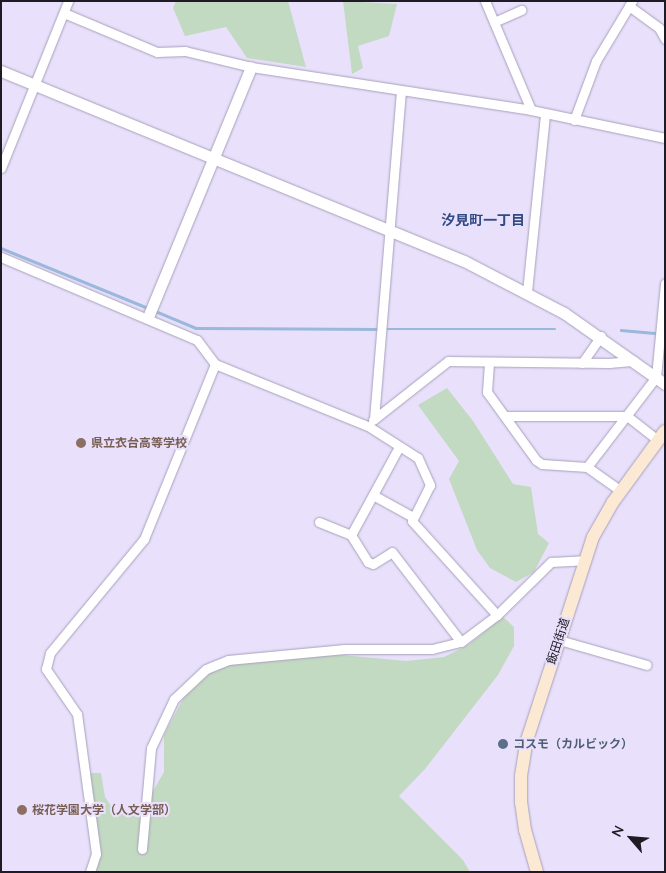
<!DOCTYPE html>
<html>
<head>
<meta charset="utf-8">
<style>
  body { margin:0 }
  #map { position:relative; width:666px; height:873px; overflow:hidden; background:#e9e1fc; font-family:Quicksand,"Noto Sans JP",sans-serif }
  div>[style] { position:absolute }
  .green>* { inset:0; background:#c2d9c2 }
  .stream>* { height:2.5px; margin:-1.25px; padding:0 1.25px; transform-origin:1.25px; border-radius:1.25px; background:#9ab8dc }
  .roads { filter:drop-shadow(0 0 1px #a8a0ba) drop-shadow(0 0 1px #a8a0ba) }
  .minor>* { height:9px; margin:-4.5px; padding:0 4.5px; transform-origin:4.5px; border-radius:4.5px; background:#fff }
  .tertiary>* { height:11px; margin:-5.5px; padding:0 5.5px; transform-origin:5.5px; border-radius:5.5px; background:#fff }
  .secondary>* { height:12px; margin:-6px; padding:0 6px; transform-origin:6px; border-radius:6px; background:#fce9d4 }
  .dots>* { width:14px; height:14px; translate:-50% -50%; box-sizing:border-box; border:2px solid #e9e1fc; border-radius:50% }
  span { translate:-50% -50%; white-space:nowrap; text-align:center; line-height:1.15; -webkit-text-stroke:4px #e9e1fc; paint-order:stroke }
  .education-label { font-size:12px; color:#785e54; font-weight:700 }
  .left { translate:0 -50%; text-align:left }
  .street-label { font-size:12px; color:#1e1b24 }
  .service-label { font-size:12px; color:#4e5e75; font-weight:700 }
  .neighbourhood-label { font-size:14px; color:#324a83; font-weight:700 }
  .frame { position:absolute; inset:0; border:2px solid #1e1b24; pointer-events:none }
  .north { position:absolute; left:606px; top:813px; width:50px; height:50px; -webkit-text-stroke:4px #e9e1fc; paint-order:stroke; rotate:297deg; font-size:14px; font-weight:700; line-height:20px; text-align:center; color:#1e1b24 }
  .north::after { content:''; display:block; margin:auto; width:18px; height:22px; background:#1e1b24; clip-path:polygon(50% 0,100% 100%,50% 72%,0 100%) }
</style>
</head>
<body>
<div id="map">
  <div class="green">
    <div style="clip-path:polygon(176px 1px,288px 1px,306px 67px,247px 58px,226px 27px,185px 36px,173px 8px)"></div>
    <div style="clip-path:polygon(343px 1px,397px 4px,389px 36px,358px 46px,363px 68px,352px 74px)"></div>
    <div style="clip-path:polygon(447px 388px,473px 421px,513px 484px,531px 487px,538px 534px,549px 543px,534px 572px,516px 582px,490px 568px,477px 550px,449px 479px,459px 461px,418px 405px)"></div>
    <div style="clip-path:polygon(503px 617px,514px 627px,514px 646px,498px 675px,425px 769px,399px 796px,463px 860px,470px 872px,95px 872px,101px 851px,89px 773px,101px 773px,105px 797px,115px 812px,138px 817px,164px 772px,164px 735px,184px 697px,216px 668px,255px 659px,342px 655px,406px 661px,444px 657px,468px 645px)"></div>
  </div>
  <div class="stream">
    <div style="left:1px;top:248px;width:159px;rotate:22.2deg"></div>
    <div style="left:155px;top:311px;width:44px;rotate:22.5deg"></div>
    <div style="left:196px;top:328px;width:183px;rotate:0.3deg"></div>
    <div style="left:384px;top:329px;width:171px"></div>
    <div style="left:621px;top:330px;width:36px;rotate:5deg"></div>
  </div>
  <div class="roads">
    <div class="minor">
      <div style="left:485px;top:1px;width:118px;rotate:67.1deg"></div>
      <div style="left:629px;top:6px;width:37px;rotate:36deg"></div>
      <div style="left:659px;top:28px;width:13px;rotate:61deg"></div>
      <div style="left:64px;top:13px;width:101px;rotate:22.8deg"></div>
      <div style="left:157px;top:52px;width:28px;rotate:-2deg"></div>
      <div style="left:185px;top:51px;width:68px;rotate:13.6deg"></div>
      <div style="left:251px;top:67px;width:283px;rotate:8.7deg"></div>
      <div style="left:531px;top:110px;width:137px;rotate:11.8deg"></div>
      <div style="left:494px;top:22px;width:30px;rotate:-24deg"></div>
      <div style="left:574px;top:120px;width:63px;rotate:-69.6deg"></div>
      <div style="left:596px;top:61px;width:70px;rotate:-59deg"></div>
      <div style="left:1px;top:168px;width:180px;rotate:-68.1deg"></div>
      <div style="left:1px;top:257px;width:213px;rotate:23deg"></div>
      <div style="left:197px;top:340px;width:30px;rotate:53deg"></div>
      <div style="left:215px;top:364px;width:165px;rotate:22.1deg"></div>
      <div style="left:368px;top:426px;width:59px;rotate:32.6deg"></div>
      <div style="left:418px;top:458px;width:30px;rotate:66deg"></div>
      <div style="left:430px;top:485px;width:40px;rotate:116.6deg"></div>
      <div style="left:412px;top:521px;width:127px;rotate:47.9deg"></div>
      <div style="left:527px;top:292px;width:179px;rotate:-84.2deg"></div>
      <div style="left:489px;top:363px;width:29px;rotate:94deg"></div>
      <div style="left:487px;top:392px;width:84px;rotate:54.2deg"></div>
      <div style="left:536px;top:460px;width:7px;rotate:34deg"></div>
      <div style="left:542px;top:464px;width:45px;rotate:3.8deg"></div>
      <div style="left:587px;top:467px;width:42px;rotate:35.2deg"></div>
      <div style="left:582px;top:363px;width:33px;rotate:-55deg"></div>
      <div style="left:505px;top:416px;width:122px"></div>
      <div style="left:627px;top:416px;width:39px;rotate:38deg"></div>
      <div style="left:374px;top:419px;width:330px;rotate:-85.3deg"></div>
      <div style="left:373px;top:420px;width:95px;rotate:-38.2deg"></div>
      <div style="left:448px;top:361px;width:161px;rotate:0.7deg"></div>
      <div style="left:609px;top:363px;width:25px;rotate:-5deg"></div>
      <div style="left:587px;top:467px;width:113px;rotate:-52.5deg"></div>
      <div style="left:656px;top:377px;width:94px;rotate:-84.5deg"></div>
      <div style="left:373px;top:495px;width:43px;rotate:28.9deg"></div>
      <div style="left:319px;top:522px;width:35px;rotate:22deg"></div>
      <div style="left:351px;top:535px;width:100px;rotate:-61.4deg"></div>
      <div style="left:351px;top:535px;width:32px;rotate:58deg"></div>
      <div style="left:368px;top:562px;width:5px;rotate:22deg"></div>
      <div style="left:373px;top:564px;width:22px;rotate:-32deg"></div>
      <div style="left:392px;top:552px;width:113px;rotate:52.5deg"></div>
      <div style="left:559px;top:640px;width:91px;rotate:15.9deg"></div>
      <div style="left:142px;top:849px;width:101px;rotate:-84.9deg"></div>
      <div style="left:151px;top:748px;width:54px;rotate:-64.9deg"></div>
      <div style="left:174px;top:699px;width:44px;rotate:-43.2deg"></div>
      <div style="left:206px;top:669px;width:24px;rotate:-22deg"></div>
      <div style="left:228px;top:660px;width:117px;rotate:-5.4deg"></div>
      <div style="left:344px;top:649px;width:88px"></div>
      <div style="left:432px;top:649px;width:30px;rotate:-14deg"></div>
      <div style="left:461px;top:642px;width:45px;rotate:-36.9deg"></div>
      <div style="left:497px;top:615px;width:76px;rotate:-44.5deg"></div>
      <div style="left:551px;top:562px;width:33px;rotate:-3deg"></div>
      <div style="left:90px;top:872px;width:19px;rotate:-72deg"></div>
      <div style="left:96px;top:854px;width:141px;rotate:-97.7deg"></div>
      <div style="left:77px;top:714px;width:55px;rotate:-124.6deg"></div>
      <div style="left:46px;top:669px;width:16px;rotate:-76deg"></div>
      <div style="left:50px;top:653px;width:148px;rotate:-50.5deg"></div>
      <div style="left:144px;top:539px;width:189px;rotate:-67.9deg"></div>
    </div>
    <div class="tertiary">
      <div style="left:1px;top:71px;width:500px;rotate:22.31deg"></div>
      <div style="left:464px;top:261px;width:113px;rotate:27.5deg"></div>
      <div style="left:564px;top:313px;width:123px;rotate:35.1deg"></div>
      <div style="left:148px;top:317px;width:270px;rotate:-67.6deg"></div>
    </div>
    <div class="secondary">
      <div style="left:537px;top:872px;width:44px;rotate:-105.9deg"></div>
      <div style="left:525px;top:830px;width:27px;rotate:-98deg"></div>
      <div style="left:521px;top:803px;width:27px;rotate:-90deg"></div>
      <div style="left:521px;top:776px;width:36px;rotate:-81deg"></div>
      <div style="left:527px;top:740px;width:213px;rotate:-72deg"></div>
      <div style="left:593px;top:537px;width:40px;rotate:-60.3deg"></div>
      <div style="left:613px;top:502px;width:88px;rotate:-53.8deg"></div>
    </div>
  </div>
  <div class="dots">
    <div style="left:81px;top:443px;background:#8d6e63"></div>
    <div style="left:503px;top:744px;background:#5c6f8a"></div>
    <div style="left:22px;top:810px;background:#8d6e63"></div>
  </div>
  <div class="education-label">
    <span class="left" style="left:91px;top:443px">県立衣台高等学校</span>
    <span class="left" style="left:32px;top:810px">桜花学園大学（人文学部）</span>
  </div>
  <div class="street-label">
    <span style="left:558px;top:641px;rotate:-72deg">飯田街道</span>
  </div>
  <div class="service-label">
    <span class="left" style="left:513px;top:744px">コスモ（カルビック）</span>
  </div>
  <div class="neighbourhood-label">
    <span style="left:483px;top:220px">汐見町一丁目</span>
  </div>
  <div class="frame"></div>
  <div class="north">N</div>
</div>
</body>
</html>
